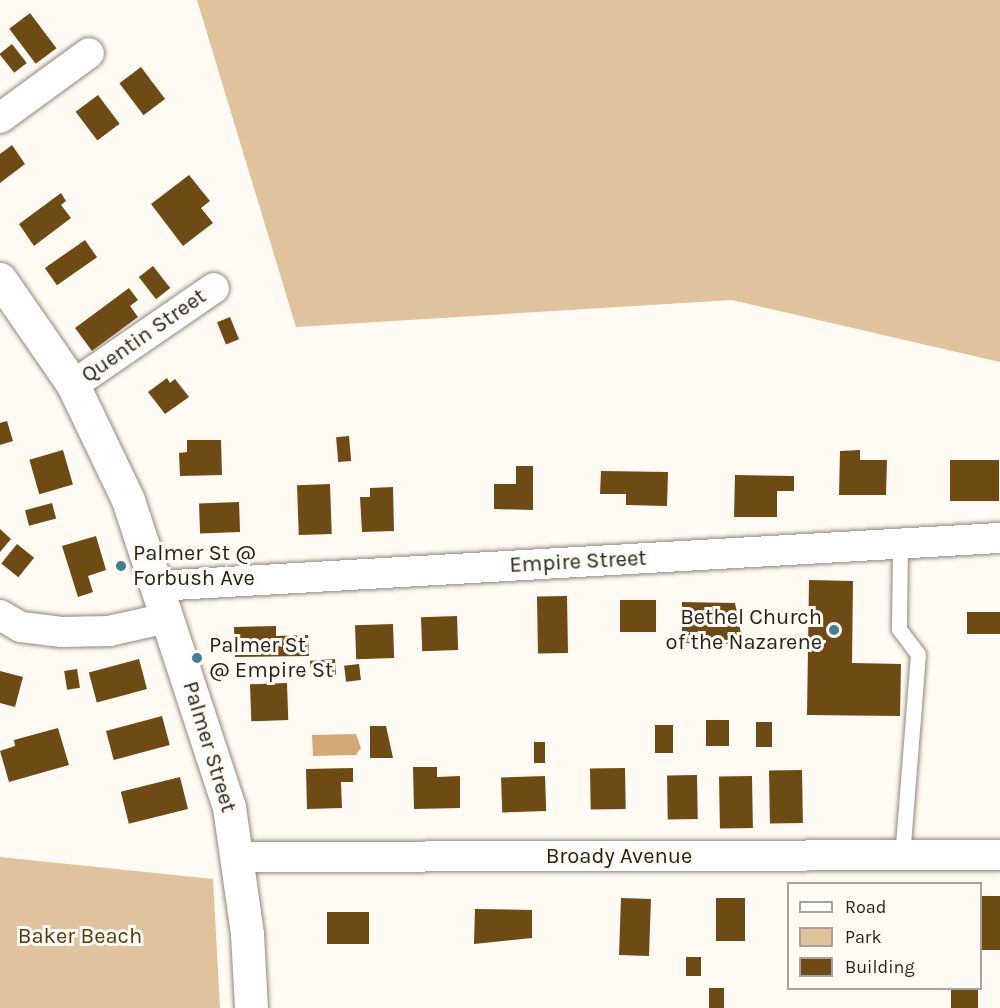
<!DOCTYPE html>
<html>
<head>
<meta charset="utf-8">
<style>
  body { margin:0 }
  #map { position:relative; width:1000px; height:1008px; overflow:hidden; background:#fffaf3; font-family:Karla,sans-serif }
  div>[style] { position:absolute }
  .green>* { inset:0; background:#e0c29d }
  .water>* { inset:0; background:#d3aa77 }
  .building>* { inset:0; background:#6e4a14; transform-origin:0 0 }
  .roads { filter:drop-shadow(0 0 2px #928677) drop-shadow(0 0 2px #928677) }
  .lane>* { height:15px; margin:-7.5px; padding:0 7.5px; transform-origin:7.5px; border-radius:7.5px; background:#fff }
  .street>* { height:30px; margin:-15px; padding:0 15px; transform-origin:15px; border-radius:15px; background:#fff }
  .secondary>* { height:33px; margin:-16.5px; padding:0 16.5px; transform-origin:16.5px; border-radius:16.5px; background:#fff }
  .dots>* { width:16px; height:16px; translate:-50% -50%; box-sizing:border-box; border:3px solid #fffaf3; border-radius:50% }
  span { translate:-50% -50%; white-space:nowrap; text-align:center; line-height:1.15; -webkit-text-stroke:6px #fffaf3; paint-order:stroke }
  .street-label { font-size:22px; color:#231f19 }
  .poi-label { font-size:22px; color:#231f19 }
  .left { translate:0 -50%; text-align:left }
  .right { translate:-100% -50%; text-align:right }
  .park-label { font-size:22px; color:#553910 }
  .legend { position:absolute; left:787px; top:882px; width:195px; height:108px; box-sizing:border-box; background:#fffaf3; border:2px solid #a7a29c; margin:0; padding:8px 10px; list-style:none; font-size:18px; color:#231f19 }
  .legend li { display:flex; align-items:center; gap:12px; height:30px }
  .legend b { width:30px; border:2px solid #a7a29c }
</style>
</head>
<body>
<div id="map">
  <div class="green">
    <div style="clip-path:polygon(197px 0,1000px 0,1000px 362px,732px 300px,296px 327px)"></div>
    <div style="clip-path:polygon(0 857px,213px 879px,220px 1008px,0 1008px)"></div>
  </div>
  <div class="water">
    <div style="clip-path:polygon(356px 734px,361px 748px,356px 755px,313px 756px,312px 735px)"></div>
  </div>
  <div class="building">
    <div style="left:30px;top:13px;width:44px;height:26px;rotate:53deg"></div>
    <div style="left:12px;top:44px;width:24px;height:16px;rotate:52deg"></div>
    <div style="left:141px;top:67px;width:40px;height:27px;rotate:53deg"></div>
    <div style="left:98px;top:95px;width:36px;height:28px;rotate:53deg"></div>
    <div style="clip-path:polygon(12px 145px,25px 164px,0 183px,0 154px)"></div>
    <div style="clip-path:polygon(189px 175px,210px 201px,201px 208px,213px 223px,183px 246px,151px 204px)"></div>
    <div style="clip-path:polygon(61px 193px,66px 201px,61px 205px,71px 218px,34px 246px,19px 224px)"></div>
    <div style="left:85px;top:240px;width:21px;height:49px;rotate:55deg"></div>
    <div style="left:153px;top:266px;width:28px;height:18px;rotate:52deg"></div>
    <div style="clip-path:polygon(129px 288px,138px 300px,130px 306px,138px 317px,92px 351px,75px 328px)"></div>
    <div style="left:230px;top:317px;width:24px;height:14px;rotate:68deg"></div>
    <div style="clip-path:polygon(167px 378px,170px 383px,175px 379px,189px 397px,165px 414px,148px 392px)"></div>
    <div style="clip-path:polygon(7px 421px,13px 441px,0 445px,0 423px)"></div>
    <div style="left:349px;top:436px;width:25px;height:13px;rotate:85deg"></div>
    <div style="clip-path:polygon(187px 440px,221px 440px,222px 475px,180px 476px,179px 453px,187px 452px)"></div>
    <div style="left:63px;top:450px;width:36px;height:35px;rotate:74deg"></div>
    <div style="clip-path:polygon(860px 450px,860px 460px,887px 460px,886px 495px,839px 495px,840px 451px)"></div>
    <div style="left:950px;top:460px;width:49px;height:41px"></div>
    <div style="clip-path:polygon(516px 466px,533px 466px,533px 510px,494px 509px,494px 484px,516px 484px)"></div>
    <div style="clip-path:polygon(601px 471px,668px 472px,667px 506px,626px 505px,626px 494px,600px 494px)"></div>
    <div style="clip-path:polygon(735px 475px,794px 476px,794px 491px,777px 491px,777px 517px,734px 517px)"></div>
    <div style="left:330px;top:484px;width:50px;height:33px;rotate:88deg"></div>
    <div style="clip-path:polygon(393px 487px,394px 531px,362px 532px,360px 497px,370px 497px,370px 488px)"></div>
    <div style="left:239px;top:502px;width:30px;height:40px;rotate:88deg"></div>
    <div style="left:52px;top:503px;width:16px;height:28px;rotate:75deg"></div>
    <div style="clip-path:polygon(0 529px,11px 539px,0 552px)"></div>
    <div style="clip-path:polygon(96px 536px,106px 570px,88px 576px,93px 592px,78px 597px,62px 546px)"></div>
    <div style="left:17px;top:544px;width:22px;height:25px;rotate:39deg"></div>
    <div style="clip-path:polygon(809px 580px,853px 581px,852px 663px,901px 664px,900px 716px,807px 715px)"></div>
    <div style="left:567px;top:596px;width:57px;height:30px;rotate:89deg"></div>
    <div style="left:620px;top:600px;width:36px;height:32px"></div>
    <div style="clip-path:polygon(682px 602px,735px 603px,743px 644px,682px 643px)"></div>
    <div style="left:967px;top:612px;width:33px;height:22px"></div>
    <div style="left:457px;top:616px;width:34px;height:36px;rotate:88deg"></div>
    <div style="left:393px;top:624px;width:34px;height:38px;rotate:88deg"></div>
    <div style="clip-path:polygon(276px 626px,276px 636px,308px 635px,309px 656px,235px 657px,234px 627px)"></div>
    <div style="left:139px;top:659px;width:31px;height:52px;rotate:75deg"></div>
    <div style="left:335px;top:659px;width:16px;height:25px;rotate:86deg"></div>
    <div style="left:359px;top:664px;width:16px;height:15px;rotate:83deg"></div>
    <div style="left:77px;top:669px;width:19px;height:13px;rotate:81deg"></div>
    <div style="clip-path:polygon(0 671px,23px 677px,15px 707px,0 703px)"></div>
    <div style="left:287px;top:683px;width:37px;height:37px;rotate:88deg"></div>
    <div style="left:162px;top:716px;width:30px;height:58px;rotate:75deg"></div>
    <div style="left:706px;top:720px;width:23px;height:26px"></div>
    <div style="left:756px;top:722px;width:16px;height:25px"></div>
    <div style="left:655px;top:725px;width:18px;height:28px"></div>
    <div style="clip-path:polygon(370px 726px,386px 726px,393px 758px,370px 758px)"></div>
    <div style="clip-path:polygon(58px 728px,69px 765px,9px 782px,0 751px,15px 746px,14px 740px)"></div>
    <div style="left:534px;top:742px;width:11px;height:21px"></div>
    <div style="clip-path:polygon(413px 767px,437px 767px,437px 777px,460px 776px,460px 808px,414px 809px)"></div>
    <div style="clip-path:polygon(353px 768px,353px 782px,341px 782px,342px 808px,307px 809px,306px 769px)"></div>
    <div style="left:625px;top:768px;width:41px;height:35px;rotate:89deg"></div>
    <div style="left:802px;top:770px;width:53px;height:33px;rotate:89deg"></div>
    <div style="left:697px;top:775px;width:44px;height:30px;rotate:89deg"></div>
    <div style="left:545px;top:776px;width:35px;height:44px;rotate:88deg"></div>
    <div style="left:752px;top:776px;width:52px;height:33px;rotate:89deg"></div>
    <div style="left:180px;top:777px;width:33px;height:61px;rotate:76deg"></div>
    <div style="left:980px;top:896px;width:20px;height:54px"></div>
    <div style="left:621px;top:898px;width:30px;height:57px;rotate:2deg"></div>
    <div style="left:716px;top:898px;width:29px;height:43px"></div>
    <div style="clip-path:polygon(475px 909px,532px 910px,532px 938px,474px 944px)"></div>
    <div style="left:327px;top:912px;width:42px;height:32px"></div>
    <div style="left:686px;top:957px;width:15px;height:19px"></div>
    <div style="left:709px;top:988px;width:15px;height:20px"></div>
    <div style="left:951px;top:988px;width:27px;height:20px"></div>
  </div>
  <div class="roads">
    <div class="lane">
      <div style="left:900px;top:544px;width:85px;rotate:90.7deg"></div>
      <div style="left:899px;top:629px;width:31px;rotate:53deg"></div>
      <div style="left:918px;top:654px;width:203px;rotate:94.5deg"></div>
    </div>
    <div class="street">
      <div style="left:0;top:118px;width:110px;rotate:-36.1deg"></div>
      <div style="left:73px;top:385px;width:171px;rotate:-34.5deg"></div>
      <div style="left:156px;top:586px;width:845px;rotate:-3.26deg"></div>
      <div style="left:0;top:615px;width:24px;rotate:30deg"></div>
      <div style="left:21px;top:627px;width:41px;rotate:7deg"></div>
      <div style="left:62px;top:632px;width:47px;rotate:-1.2deg"></div>
      <div style="left:109px;top:631px;width:59px;rotate:-12.6deg"></div>
      <div style="left:238px;top:857px;width:762px;rotate:-0.15deg"></div>
    </div>
    <div class="secondary">
      <div style="left:0;top:279px;width:129px;rotate:55.4deg"></div>
      <div style="left:73px;top:385px;width:127px;rotate:64.4deg"></div>
      <div style="left:128px;top:500px;width:323px;rotate:71.8deg"></div>
      <div style="left:229px;top:807px;width:128px;rotate:81.9deg"></div>
      <div style="left:247px;top:934px;width:74px;rotate:86.9deg"></div>
    </div>
  </div>
  <div class="dots">
    <div style="left:121px;top:566px;background:#407f94"></div>
    <div style="left:834px;top:630px;background:#407f94"></div>
    <div style="left:197px;top:658px;background:#407f94"></div>
  </div>
  <div class="street-label">
    <span style="left:144px;top:336px;rotate:-35deg">Quentin Street</span>
    <span style="left:578px;top:562px;rotate:-3deg">Empire Street</span>
    <span style="left:209px;top:747px;rotate:73deg">Palmer Street</span>
    <span style="left:619px;top:857px">Broady Avenue</span>
  </div>
  <div class="poi-label">
    <span class="left" style="left:133px;top:566px">Palmer St @<br>Forbush Ave</span>
    <span class="right" style="left:822px;top:630px">Bethel Church<br>of the Nazarene</span>
    <span class="left" style="left:209px;top:658px">Palmer St<br>@ Empire St</span>
  </div>
  <div class="park-label">
    <span style="left:80px;top:937px">Baker Beach</span>
  </div>
  <ul class="legend">
  <li><b style="height:8px;background:#fff"></b>Road</li>
  <li><b style="height:16px;background:#e0c29d"></b>Park</li>
  <li><b style="height:16px;background:#6e4a14"></b>Building</li>
  </ul>
</div>
</body>
</html>
